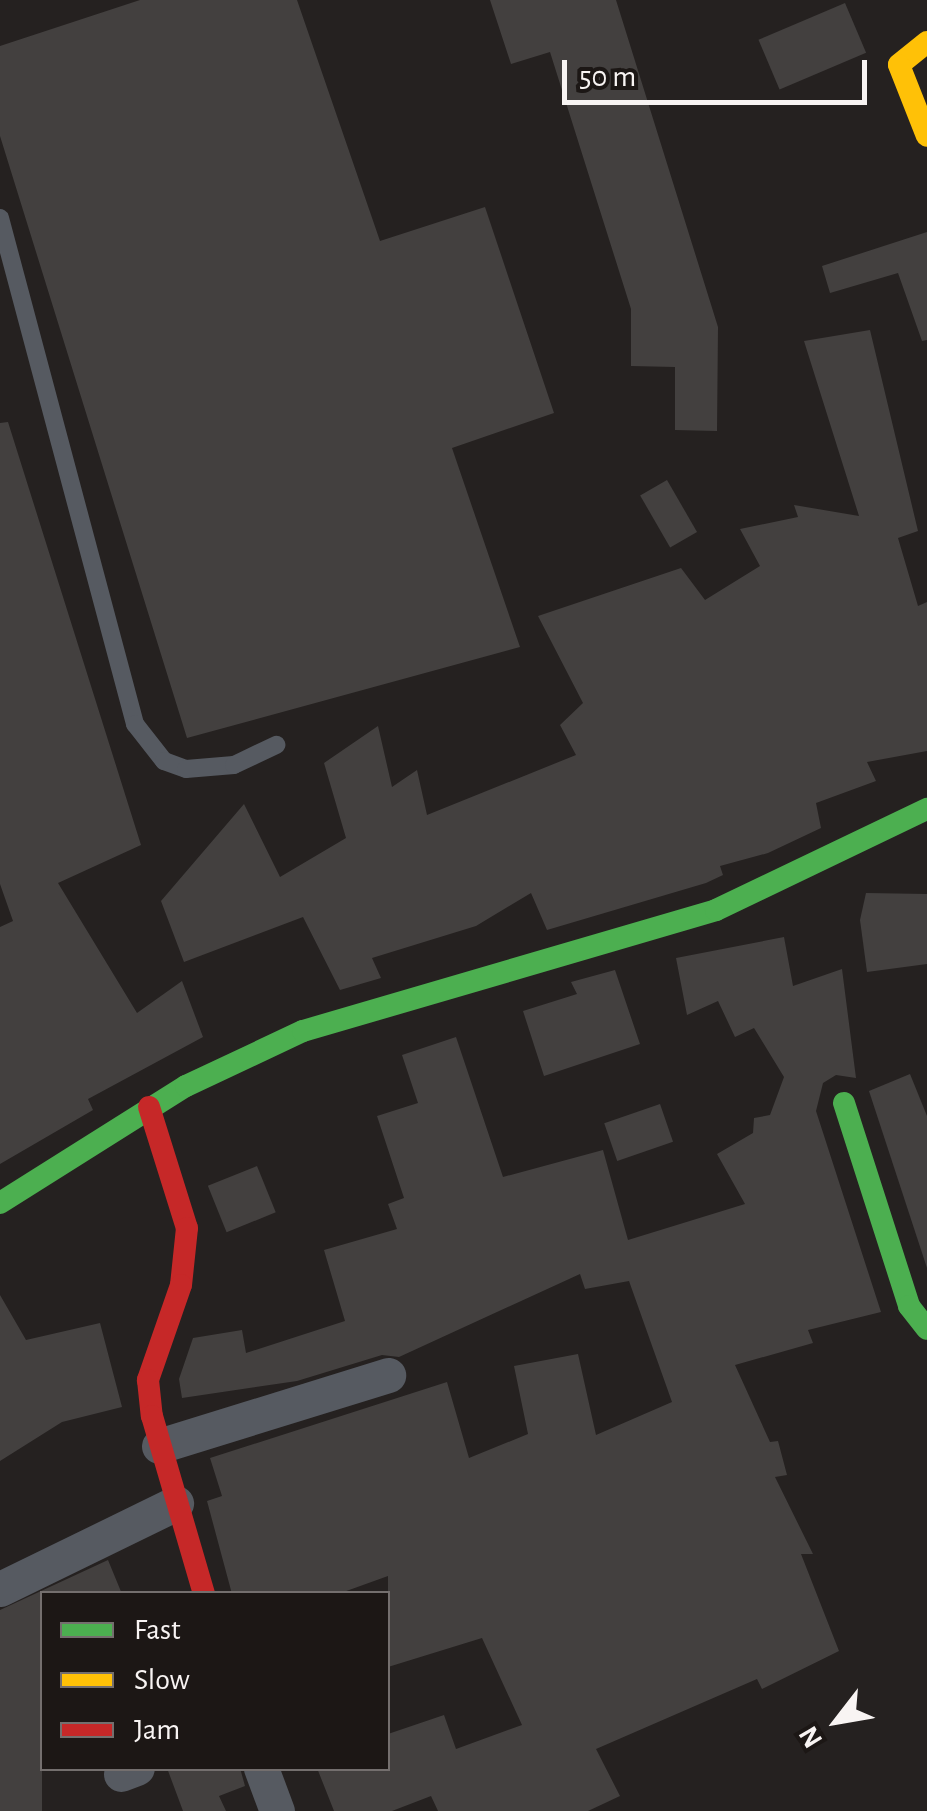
<!DOCTYPE html>
<html>
<head>
<meta charset="utf-8">
<style>
  body { margin:0 }
  #map { position:relative; width:927px; height:1811px; overflow:hidden; background:#252120; font-family:"Alegreya Sans",sans-serif }
  div>[style] { position:absolute }
  .building>* { inset:0; background:#43403f; transform-origin:0 0 }
  .lane>* { height:18px; margin:-9px; padding:0 9px; transform-origin:9px; border-radius:9px; background:#565a61 }
  .street>* { height:35px; margin:-17.5px; padding:0 17.5px; transform-origin:17.5px; border-radius:17.5px; background:#565a61 }
  .fast>* { height:22px; margin:-11px; padding:0 11px; transform-origin:11px; border-radius:11px; background:#4caf50 }
  .slow>* { height:22px; margin:-11px; padding:0 11px; transform-origin:11px; border-radius:11px; background:#ffc107 }
  .jam>* { height:22px; margin:-11px; padding:0 11px; transform-origin:11px; border-radius:11px; background:#c62828 }
  span { translate:-50% -50%; white-space:nowrap; text-align:center; line-height:1.15; -webkit-text-stroke:9px #1c1715; paint-order:stroke }
  .legend { position:absolute; left:40px; top:1591px; width:350px; height:180px; box-sizing:border-box; background:#1c1715; border:2px solid #746f6e; margin:0; padding:12px 18px; list-style:none; font-size:30px; color:#f8f4f3 }
  .legend li { display:flex; align-items:center; gap:20px; height:50px }
  .legend b { width:50px; border:2px solid #746f6e }
  .north { position:absolute; left:787px; top:1671px; width:100px; height:100px; -webkit-text-stroke:8px #1c1715; paint-order:stroke; rotate:239deg; font-size:28px; font-weight:700; line-height:40px; text-align:center; color:#f8f4f3 }
  .north::after { content:''; display:block; margin:auto; width:35px; height:45px; background:#f8f4f3; clip-path:polygon(50% 0,100% 100%,50% 72%,0 100%) }
  .scale { position:absolute; left:562px; top:60px; width:305px; height:45px; box-sizing:border-box; border:5px solid #f8f4f3; border-top:0; padding-left:12px; font-size:30px; line-height:35px; white-space:nowrap; color:#f8f4f3; -webkit-text-stroke:8px #1c1715; paint-order:stroke }
</style>
</head>
<body>
<div id="map">
  <div class="building">
    <div style="clip-path:polygon(140px 0,297px 0,380px 241px,485px 207px,554px 413px,452px 448px,520px 647px,187px 738px,0 136px,0 46px)"></div>
    <div style="clip-path:polygon(490px 0,616px 0,718px 327px,717px 431px,675px 430px,675px 367px,631px 366px,631px 309px,550px 52px,511px 64px)"></div>
    <div style="left:845px;top:3px;width:54px;height:94px;rotate:67deg"></div>
    <div style="clip-path:polygon(927px 232px,927px 340px,922px 341px,898px 273px,830px 293px,822px 266px)"></div>
    <div style="clip-path:polygon(870px 330px,918px 531px,898px 538px,918px 606px,927px 602px,927px 751px,867px 762px,876px 781px,816px 803px,821px 828px,768px 853px,720px 866px,723px 875px,706px 883px,547px 930px,531px 893px,476px 926px,372px 958px,381px 978px,340px 990px,303px 917px,184px 962px,161px 901px,244px 804px,280px 877px,346px 838px,324px 763px,378px 726px,392px 787px,417px 770px,427px 815px,576px 755px,560px 725px,583px 703px,538px 616px,681px 568px,705px 600px,760px 566px,740px 529px,798px 517px,794px 505px,859px 516px,804px 341px)"></div>
    <div style="clip-path:polygon(8px 422px,141px 845px,58px 883px,137px 1013px,182px 981px,203px 1037px,88px 1099px,93px 1110px,0 1164px,0 927px,13px 921px,0 884px,0 423px)"></div>
    <div style="left:667px;top:480px;width:60px;height:31px;rotate:60deg"></div>
    <div style="clip-path:polygon(866px 893px,927px 894px,927px 964px,867px 972px,860px 920px)"></div>
    <div style="clip-path:polygon(784px 937px,793px 986px,842px 969px,856px 1078px,836px 1075px,823px 1083px,816px 1111px,881px 1312px,808px 1330px,813px 1343px,735px 1365px,770px 1442px,778px 1441px,787px 1475px,775px 1477px,813px 1554px,801px 1554px,839px 1651px,762px 1689px,757px 1679px,596px 1749px,620px 1796px,588px 1811px,438px 1811px,431px 1796px,392px 1811px,334px 1811px,317px 1768px,388px 1768px,388px 1734px,444px 1715px,456px 1749px,522px 1725px,482px 1638px,388px 1667px,388px 1576px,338px 1594px,232px 1594px,207px 1501px,222px 1496px,210px 1458px,447px 1382px,469px 1458px,528px 1434px,514px 1366px,578px 1354px,596px 1435px,672px 1402px,629px 1281px,585px 1289px,580px 1274px,399px 1357px,382px 1355px,297px 1381px,182px 1398px,179px 1379px,193px 1338px,242px 1330px,246px 1353px,345px 1321px,324px 1250px,397px 1229px,388px 1204px,404px 1198px,377px 1116px,418px 1103px,402px 1055px,456px 1037px,503px 1177px,603px 1150px,628px 1240px,745px 1204px,717px 1154px,753px 1133px,754px 1118px,770px 1115px,784px 1077px,754px 1028px,735px 1037px,718px 1001px,687px 1015px,676px 958px)"></div>
    <div style="clip-path:polygon(615px 970px,640px 1044px,544px 1076px,523px 1011px,577px 994px,571px 982px)"></div>
    <div style="clip-path:polygon(910px 1074px,927px 1116px,927px 1268px,869px 1091px)"></div>
    <div style="left:660px;top:1104px;width:40px;height:59px;rotate:71deg"></div>
    <div style="left:257px;top:1166px;width:50px;height:53px;rotate:68deg"></div>
    <div style="clip-path:polygon(0 1295px,26px 1340px,100px 1323px,122px 1407px,62px 1422px,0 1461px)"></div>
    <div style="clip-path:polygon(108px 1560px,122px 1594px,42px 1594px,42px 1811px,0 1811px,0 1610px)"></div>
    <div style="clip-path:polygon(167px 1768px,240px 1768px,245px 1786px,219px 1796px,226px 1811px,183px 1811px)"></div>
  </div>
  <div class="lane">
    <div style="left:0;top:218px;width:524px;rotate:75.06deg"></div>
    <div style="left:135px;top:724px;width:47px;rotate:51.9deg"></div>
    <div style="left:164px;top:761px;width:23px;rotate:20deg"></div>
    <div style="left:186px;top:769px;width:48px;rotate:-4.8deg"></div>
    <div style="left:234px;top:765px;width:47px;rotate:-25.5deg"></div>
  </div>
  <div class="street">
    <div style="left:159px;top:1446px;width:240px;rotate:-17.2deg"></div>
    <div style="left:0;top:1589px;width:196px;rotate:-26deg"></div>
    <div style="left:261px;top:1768px;width:46px;rotate:69.6deg"></div>
    <div style="left:121px;top:1774px;width:17px;rotate:-21deg"></div>
  </div>
  <div class="fast">
    <div style="left:844px;top:1103px;width:213px;rotate:72.2deg"></div>
    <div style="left:909px;top:1306px;width:29px;rotate:52deg"></div>
    <div style="left:0;top:1203px;width:220px;rotate:-32.2deg"></div>
    <div style="left:186px;top:1086px;width:129px;rotate:-25.2deg"></div>
    <div style="left:303px;top:1031px;width:430px;rotate:-16.3deg"></div>
    <div style="left:716px;top:910px;width:234px;rotate:-25.6deg"></div>
  </div>
  <div class="slow">
    <div style="left:927px;top:42px;width:36px;rotate:141deg"></div>
    <div style="left:899px;top:65px;width:76px;rotate:68.5deg"></div>
  </div>
  <div class="jam">
    <div style="left:149px;top:1107px;width:127px;rotate:72.6deg"></div>
    <div style="left:187px;top:1228px;width:57px;rotate:96deg"></div>
    <div style="left:181px;top:1285px;width:101px;rotate:109.2deg"></div>
    <div style="left:148px;top:1380px;width:36px;rotate:84deg"></div>
    <div style="left:152px;top:1416px;width:185px;rotate:73.7deg"></div>
  </div>
  <ul class="legend">
  <li><b style="height:12px;background:#4caf50"></b>Fast</li>
  <li><b style="height:12px;background:#ffc107"></b>Slow</li>
  <li><b style="height:12px;background:#c62828"></b>Jam</li>
  </ul>
  <div class="north">N</div>
  <div class="scale">50 m</div>
</div>
</body>
</html>
